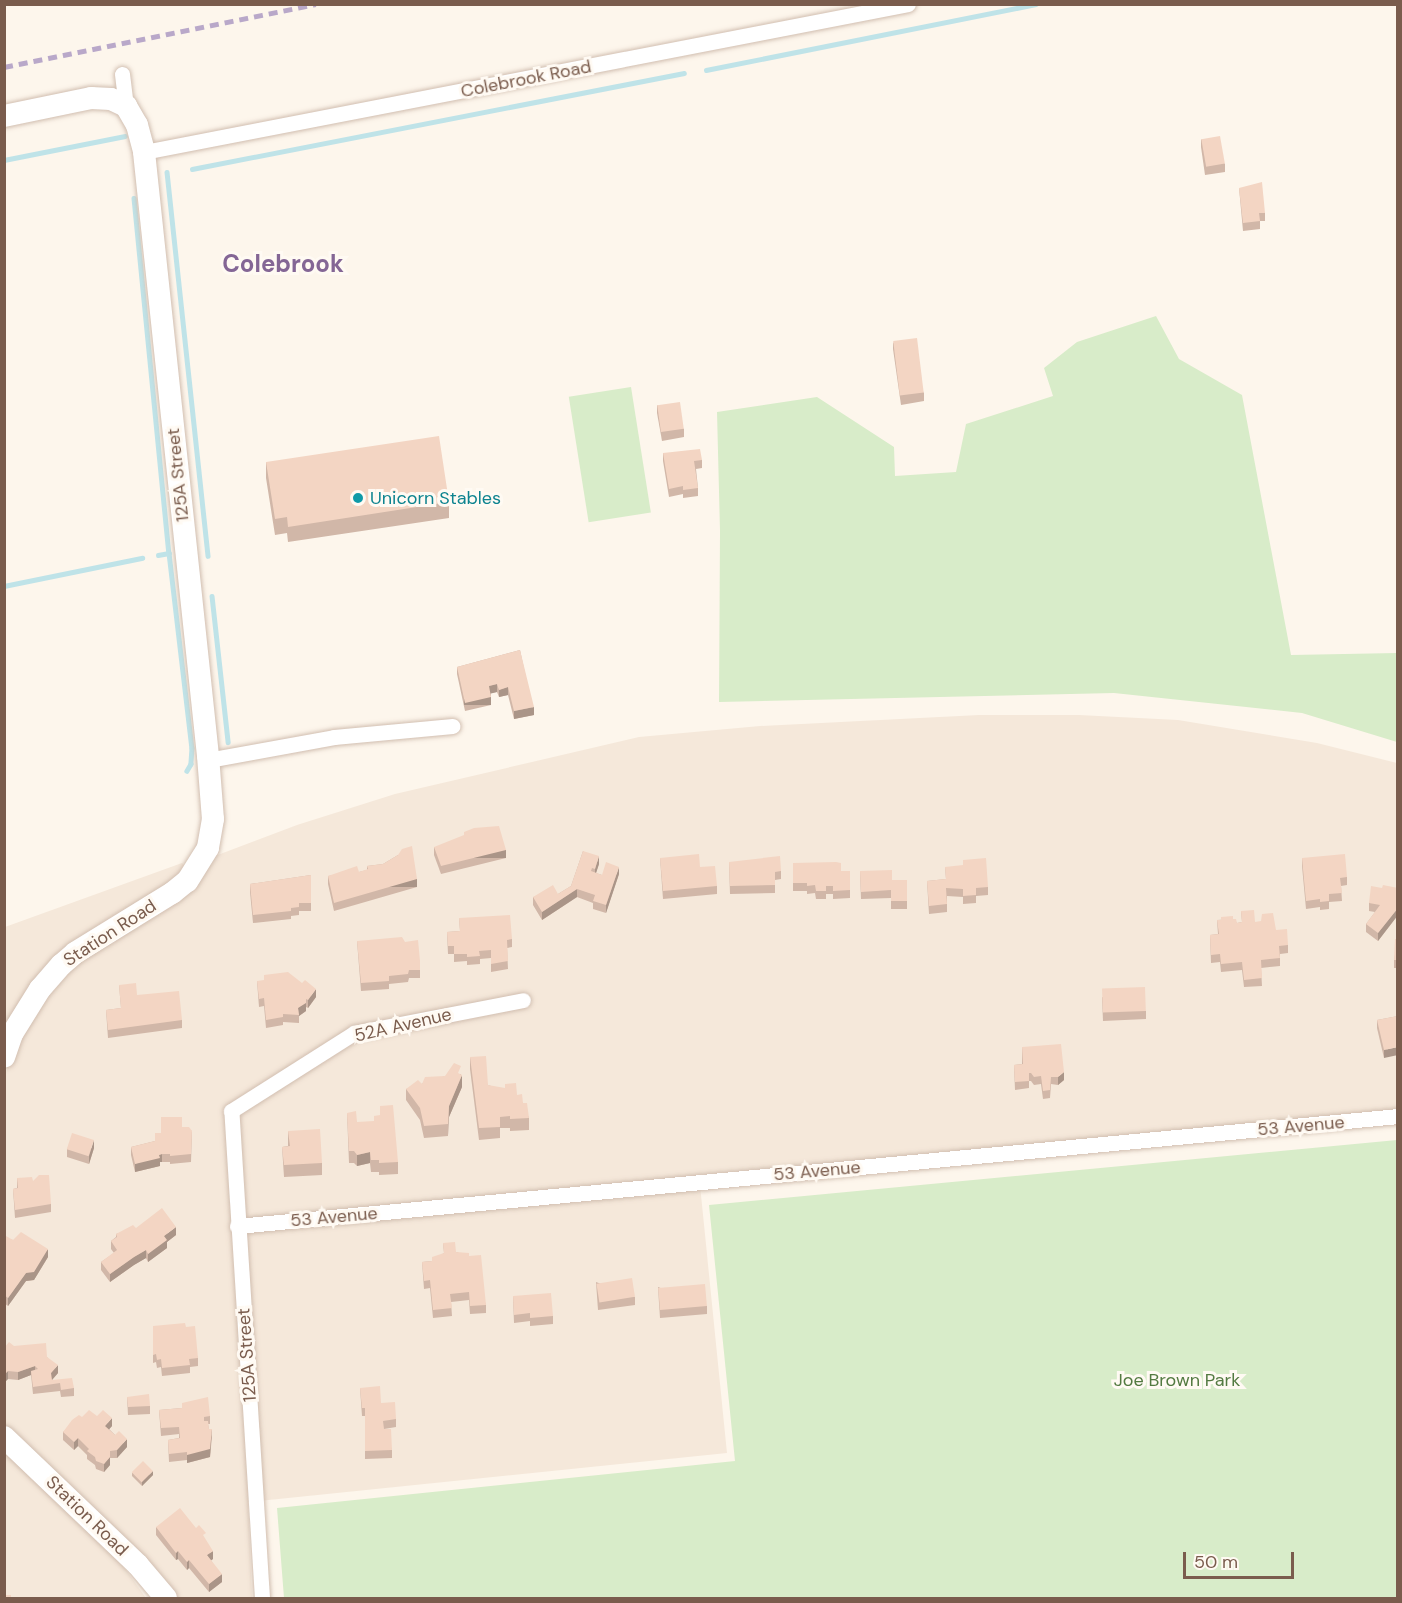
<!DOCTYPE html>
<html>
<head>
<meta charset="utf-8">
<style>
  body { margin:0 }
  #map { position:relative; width:1402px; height:1603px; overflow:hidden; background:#fdf6ec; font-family:"DM Sans",sans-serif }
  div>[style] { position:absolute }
  .residential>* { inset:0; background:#f5e8da }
  .green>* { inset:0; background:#d8ecc9; transform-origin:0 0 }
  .stream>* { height:4.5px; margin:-2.25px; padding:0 2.25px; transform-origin:2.25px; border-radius:2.25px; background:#bfe3e8 }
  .roads { filter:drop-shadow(0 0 2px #d1beb0) drop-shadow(0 0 2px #d1beb0) }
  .street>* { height:15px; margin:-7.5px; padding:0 7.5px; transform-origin:7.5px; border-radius:7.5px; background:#fff }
  .secondary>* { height:22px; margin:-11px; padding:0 11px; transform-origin:11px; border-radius:11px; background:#fff }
  .rail>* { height:4.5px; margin-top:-2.25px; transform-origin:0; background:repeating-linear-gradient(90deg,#b9a8c9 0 9px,transparent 0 15px) }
  .wall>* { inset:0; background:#d1b7a8 }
  .shaded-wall>* { inset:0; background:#aa9588; transform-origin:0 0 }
  .building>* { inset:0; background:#f3d5c3; transform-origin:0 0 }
  .dots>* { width:16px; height:16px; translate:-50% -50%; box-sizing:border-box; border:3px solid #fffaf3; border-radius:50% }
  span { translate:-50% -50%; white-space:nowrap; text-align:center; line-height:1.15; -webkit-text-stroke:6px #fffaf3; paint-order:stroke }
  .street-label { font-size:18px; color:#7a5c4d }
  .culture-label { font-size:18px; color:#0d838f }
  .left { translate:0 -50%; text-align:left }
  .park-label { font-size:18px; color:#537a41 }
  .district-label { font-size:24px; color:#846695; font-weight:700 }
  .frame { position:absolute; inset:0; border:6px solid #7a5c4d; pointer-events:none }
  .scale { position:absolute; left:1183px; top:1552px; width:111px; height:27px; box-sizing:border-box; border:3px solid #7a5c4d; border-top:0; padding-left:8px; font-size:18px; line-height:21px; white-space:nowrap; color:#7a5c4d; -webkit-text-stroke:4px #fffaf3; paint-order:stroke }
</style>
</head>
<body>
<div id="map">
  <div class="residential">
    <div style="clip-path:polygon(979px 715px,1079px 715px,1178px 720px,1317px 743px,1397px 763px,1397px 1110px,699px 1175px,727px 1453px,248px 1502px,252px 1598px,177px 1598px,5px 1426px,4px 1078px,17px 1039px,67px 970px,215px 856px,297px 825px,395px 794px,639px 737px,760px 726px)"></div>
    <div style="clip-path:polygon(182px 863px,185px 866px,163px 891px,97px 929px,5px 1035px,5px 927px)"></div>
    <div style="clip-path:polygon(4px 1445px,118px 1559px,146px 1598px,5px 1598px)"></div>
  </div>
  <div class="green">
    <div style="clip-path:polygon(1156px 316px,1179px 359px,1242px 395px,1291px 655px,1397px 653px,1397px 742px,1302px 713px,1114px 693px,719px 702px,720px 531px,717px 412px,817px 397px,894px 447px,895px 476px,956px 472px,966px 424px,1053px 396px,1044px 368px,1077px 342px)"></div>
    <div style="left:631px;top:387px;width:127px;height:63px;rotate:81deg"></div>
    <div style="clip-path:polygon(1397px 1140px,1397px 1598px,284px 1598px,277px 1508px,735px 1461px,709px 1205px)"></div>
  </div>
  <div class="stream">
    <div style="left:706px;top:70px;width:336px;rotate:-11.3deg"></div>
    <div style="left:4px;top:160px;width:123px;rotate:-11.2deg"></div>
    <div style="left:192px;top:169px;width:501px;rotate:-11.04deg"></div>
    <div style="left:167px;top:172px;width:386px;rotate:83.9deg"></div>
    <div style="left:134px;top:198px;width:357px;rotate:84.4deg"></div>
    <div style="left:169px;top:553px;width:196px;rotate:83.3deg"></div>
    <div style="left:192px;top:748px;width:16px;rotate:94deg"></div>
    <div style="left:191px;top:764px;width:8px;rotate:120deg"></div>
    <div style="left:158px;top:555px;width:11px;rotate:-10deg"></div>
    <div style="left:4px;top:586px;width:141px;rotate:-11.5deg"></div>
    <div style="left:212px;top:596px;width:147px;rotate:83.7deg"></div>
  </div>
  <div class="roads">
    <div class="street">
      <div style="left:122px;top:74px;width:32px;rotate:83deg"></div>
      <div style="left:144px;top:152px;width:778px;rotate:-10.96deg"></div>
      <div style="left:208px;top:760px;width:128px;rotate:-10.3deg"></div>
      <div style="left:334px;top:737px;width:119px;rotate:-5.3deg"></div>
      <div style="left:237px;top:1226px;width:1166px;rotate:-5.41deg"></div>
      <div style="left:262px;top:1598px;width:488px;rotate:-93.6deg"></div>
      <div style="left:231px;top:1111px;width:146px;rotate:-32.4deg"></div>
      <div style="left:354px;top:1033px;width:172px;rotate:-11deg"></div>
    </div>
    <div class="secondary">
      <div style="left:4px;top:116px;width:89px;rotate:-11.7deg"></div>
      <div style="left:91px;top:98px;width:20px;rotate:3deg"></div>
      <div style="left:111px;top:99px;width:17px;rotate:25deg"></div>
      <div style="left:126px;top:106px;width:22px;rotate:60deg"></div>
      <div style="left:137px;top:125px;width:28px;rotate:75deg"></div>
      <div style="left:144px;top:152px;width:607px;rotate:83.95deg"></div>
      <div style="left:208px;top:756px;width:63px;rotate:85.5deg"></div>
      <div style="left:213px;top:819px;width:29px;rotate:100deg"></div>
      <div style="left:208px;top:848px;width:39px;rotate:122deg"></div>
      <div style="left:187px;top:881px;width:19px;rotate:141deg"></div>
      <div style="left:172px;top:893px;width:114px;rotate:148.3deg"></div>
      <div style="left:75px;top:953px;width:18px;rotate:139deg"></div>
      <div style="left:61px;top:965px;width:32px;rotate:131deg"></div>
      <div style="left:40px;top:989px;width:53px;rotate:121.9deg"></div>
      <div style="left:12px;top:1034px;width:24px;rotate:109deg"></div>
      <div style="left:4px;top:1437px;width:185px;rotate:43.7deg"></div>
      <div style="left:138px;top:1565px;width:43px;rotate:49.7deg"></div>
    </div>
  </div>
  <div class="rail">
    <div style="left:4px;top:67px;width:318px;rotate:-11.4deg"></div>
  </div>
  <div class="wall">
    <div style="clip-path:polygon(1201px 139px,1225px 164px,1225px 172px,1205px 175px,1201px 147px)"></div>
    <div style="clip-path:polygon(1239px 188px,1265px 213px,1265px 221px,1260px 221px,1260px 229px,1243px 231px)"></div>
    <div style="clip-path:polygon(893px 342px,924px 393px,924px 401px,901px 405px,893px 349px)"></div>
    <div style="clip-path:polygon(657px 405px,684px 429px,684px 437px,662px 441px,657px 413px)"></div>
    <div style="clip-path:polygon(663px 453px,702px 460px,702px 468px,696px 469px,698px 488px,698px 496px,683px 498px,683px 494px,669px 497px,663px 461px)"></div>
    <div style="clip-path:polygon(266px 462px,449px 502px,449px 518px,288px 542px,287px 533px,275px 535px,266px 478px)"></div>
    <div style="clip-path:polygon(520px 650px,534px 715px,514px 719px,508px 695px,499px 697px,497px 692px,491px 693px,491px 705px,465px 711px,457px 674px,457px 667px)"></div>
    <div style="clip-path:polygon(434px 847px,506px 858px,441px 874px,434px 855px)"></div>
    <div style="clip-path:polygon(583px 851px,599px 864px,596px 873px,602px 875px,619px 874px,606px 913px,593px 909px,593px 903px,577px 897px,542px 920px,533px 905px,533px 897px,558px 894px,571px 886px)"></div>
    <div style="clip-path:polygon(398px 855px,417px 887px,334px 911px,328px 884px,328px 876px,359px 872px,367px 870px,367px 866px,383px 864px)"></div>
    <div style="clip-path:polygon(660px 858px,700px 867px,717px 886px,717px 894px,663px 899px)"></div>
    <div style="clip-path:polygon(1302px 858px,1347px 877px,1347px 885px,1341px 886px,1342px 901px,1329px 902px,1329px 909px,1320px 910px,1320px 907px,1306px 909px,1302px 866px)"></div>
    <div style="clip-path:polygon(729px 862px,781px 871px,781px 879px,775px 880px,775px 893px,730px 894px)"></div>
    <div style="clip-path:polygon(793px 863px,841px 871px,850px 871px,850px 898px,833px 899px,833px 894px,826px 894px,826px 899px,816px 899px,815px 893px,807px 894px,807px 891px,793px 891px)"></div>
    <div style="clip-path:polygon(945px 867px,988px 887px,988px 895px,976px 896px,976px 903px,963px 904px,963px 897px,947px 896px,947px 912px,929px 914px,927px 881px,946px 879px)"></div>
    <div style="clip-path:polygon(860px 871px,892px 880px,907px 880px,907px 909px,891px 909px,891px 898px,861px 899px)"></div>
    <div style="clip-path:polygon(311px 875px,311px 911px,299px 911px,299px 915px,291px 916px,291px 919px,253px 923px,250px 892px,250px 884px)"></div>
    <div style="clip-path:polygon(1382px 888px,1398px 888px,1398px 915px,1378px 941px,1366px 932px,1366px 924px,1375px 912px,1369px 911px,1369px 903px)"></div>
    <div style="clip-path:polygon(1241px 911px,1255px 922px,1276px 930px,1288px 945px,1288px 953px,1280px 954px,1280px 966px,1261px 968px,1262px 986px,1244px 987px,1242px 970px,1221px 972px,1220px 962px,1211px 963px,1210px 935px,1218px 934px,1217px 920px,1233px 919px,1237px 923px,1242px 922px)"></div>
    <div style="clip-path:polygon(459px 918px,512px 939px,512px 947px,507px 948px,508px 969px,491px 972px,491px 958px,480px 959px,480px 964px,467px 965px,467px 961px,454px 962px,454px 954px,448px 954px,447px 932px,460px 931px)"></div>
    <div style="clip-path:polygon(1398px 939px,1398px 968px,1394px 968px,1394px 960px)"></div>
    <div style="clip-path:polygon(357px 941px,420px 961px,420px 978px,409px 978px,408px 982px,389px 984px,389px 989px,361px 991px)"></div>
    <div style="clip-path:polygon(257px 981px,316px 997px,308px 1008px,306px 1007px,306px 1011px,299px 1016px,299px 1023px,283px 1022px,283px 1025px,266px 1028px,264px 1006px,259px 1007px)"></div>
    <div style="clip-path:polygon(119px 985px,182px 1020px,182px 1028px,108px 1038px,106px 1010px,121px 1008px)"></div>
    <div style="clip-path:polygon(1102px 997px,1146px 1011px,1146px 1019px,1103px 1021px)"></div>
    <div style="clip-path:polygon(1398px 1016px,1384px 1058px,1377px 1028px,1377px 1020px)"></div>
    <div style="clip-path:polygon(1022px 1047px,1064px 1080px,1058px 1085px,1051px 1084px,1050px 1098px,1043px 1099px,1041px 1084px,1034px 1085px,1031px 1081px,1029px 1081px,1029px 1088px,1015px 1090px,1014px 1065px,1022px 1064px)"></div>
    <div style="clip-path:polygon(470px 1057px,488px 1085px,517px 1095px,523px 1103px,529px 1118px,529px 1130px,510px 1131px,510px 1128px,500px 1128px,500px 1138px,479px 1140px,470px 1069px)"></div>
    <div style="clip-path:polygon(461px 1074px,462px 1087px,449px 1117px,448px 1136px,424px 1138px,420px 1120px,406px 1100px,406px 1089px,445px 1076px)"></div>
    <div style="clip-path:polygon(347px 1113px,357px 1122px,398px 1162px,398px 1174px,379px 1175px,379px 1172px,371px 1172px,370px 1163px,357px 1166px,354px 1163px,349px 1163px)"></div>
    <div style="clip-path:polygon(182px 1127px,192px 1131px,191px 1162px,170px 1164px,170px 1162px,160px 1162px,160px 1166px,135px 1172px,131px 1155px,131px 1147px,155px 1141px)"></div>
    <div style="clip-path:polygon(288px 1131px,322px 1163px,322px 1175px,284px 1177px,282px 1147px,288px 1146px)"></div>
    <div style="clip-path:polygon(94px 1148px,89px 1164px,67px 1157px,67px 1149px)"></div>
    <div style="clip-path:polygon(17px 1178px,33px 1181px,51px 1204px,51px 1212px,15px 1218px,13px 1189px,17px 1188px)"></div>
    <div style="clip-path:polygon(136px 1228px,176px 1235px,167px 1242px,167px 1248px,148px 1262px,146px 1258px,134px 1265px,110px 1282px,101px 1270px,101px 1262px,114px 1253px,111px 1249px,111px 1241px,116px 1237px,116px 1234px)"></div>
    <div style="clip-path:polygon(4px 1238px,13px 1240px,48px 1257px,34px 1280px,26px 1281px,8px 1306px,4px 1303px)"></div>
    <div style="clip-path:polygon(443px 1243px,456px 1252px,469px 1256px,486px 1305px,486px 1313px,470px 1314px,469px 1300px,451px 1302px,452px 1316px,433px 1318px,430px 1288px,424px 1289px,422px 1262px,432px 1261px,444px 1253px)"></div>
    <div style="clip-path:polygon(596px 1282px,635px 1297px,635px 1305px,598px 1310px)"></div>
    <div style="clip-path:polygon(658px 1287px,707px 1306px,707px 1314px,660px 1318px)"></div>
    <div style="clip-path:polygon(513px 1296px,553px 1316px,553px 1324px,530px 1326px,530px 1321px,514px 1323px)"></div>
    <div style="clip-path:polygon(153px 1326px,186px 1327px,198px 1358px,198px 1366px,190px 1367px,190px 1373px,162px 1376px,161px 1367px,157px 1368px,156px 1362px,153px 1363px)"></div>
    <div style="clip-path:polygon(14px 1346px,47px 1357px,58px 1373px,52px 1380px,74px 1388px,74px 1396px,61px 1397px,60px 1391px,33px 1394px,31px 1375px,18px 1380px,8px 1379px,4px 1383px,4px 1348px)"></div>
    <div style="clip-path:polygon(360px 1388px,381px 1403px,396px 1419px,396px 1427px,384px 1429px,392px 1450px,392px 1458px,365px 1459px,365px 1416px,362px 1416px)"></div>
    <div style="clip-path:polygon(127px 1397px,150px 1406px,150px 1414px,128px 1415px)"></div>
    <div style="clip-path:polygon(182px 1403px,210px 1416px,210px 1424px,208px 1424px,209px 1429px,212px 1437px,210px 1457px,187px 1463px,187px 1460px,169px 1462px,168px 1440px,179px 1438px,179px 1434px,161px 1436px,159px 1410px,182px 1408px)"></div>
    <div style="clip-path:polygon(97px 1416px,112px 1426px,109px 1429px,127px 1447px,117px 1458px,110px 1458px,110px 1465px,104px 1472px,96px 1469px,95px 1465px,87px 1459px,87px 1455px,78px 1446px,74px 1450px,63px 1440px,63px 1432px,82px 1417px)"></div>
    <div style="clip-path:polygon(132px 1473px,153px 1475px,142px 1486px,132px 1476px)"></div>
    <div style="clip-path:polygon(156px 1527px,206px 1541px,213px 1559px,211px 1560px,222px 1582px,209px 1592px,189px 1568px,187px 1570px,178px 1559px,176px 1560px,156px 1535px)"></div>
  </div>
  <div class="shaded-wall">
    <div style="clip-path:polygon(497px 684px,497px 692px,489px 694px,489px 686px)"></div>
    <div style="clip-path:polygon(508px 687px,508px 695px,499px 697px,499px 690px)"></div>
    <div style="left:491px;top:697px;width:8px;height:27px;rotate:90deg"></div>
    <div style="clip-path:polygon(534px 707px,534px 715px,514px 719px,514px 711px)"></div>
    <div style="left:506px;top:850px;width:8px;height:67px;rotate:90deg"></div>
    <div style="clip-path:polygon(599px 856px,599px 864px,595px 876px,595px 869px)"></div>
    <div style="clip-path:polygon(619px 867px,619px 874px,606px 913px,606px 905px)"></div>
    <div style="left:417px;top:879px;width:8px;height:86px;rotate:90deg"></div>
    <div style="clip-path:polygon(577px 889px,577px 897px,542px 920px,542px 912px)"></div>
    <div style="clip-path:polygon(1398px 908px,1398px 915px,1378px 941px,1378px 933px)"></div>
    <div style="clip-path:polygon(316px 989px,316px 997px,308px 1008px,308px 1000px)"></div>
    <div style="clip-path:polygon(306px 999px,306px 1011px,299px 1016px,298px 1008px)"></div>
    <div style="clip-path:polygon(1398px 1047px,1398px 1055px,1384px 1058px,1384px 1050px)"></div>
    <div style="clip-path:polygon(1064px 1072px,1064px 1080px,1058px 1085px,1058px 1077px)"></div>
    <div style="clip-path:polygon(462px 1075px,462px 1087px,449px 1117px,448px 1136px,449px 1106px)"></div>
    <div style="clip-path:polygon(94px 1140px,94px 1148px,89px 1164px,89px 1156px)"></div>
    <div style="clip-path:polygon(370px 1152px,370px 1163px,357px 1166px,357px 1155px)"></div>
    <div style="clip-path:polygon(162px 1154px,162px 1162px,160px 1162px,160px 1166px,135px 1172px,135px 1164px)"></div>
    <div style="clip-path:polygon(176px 1227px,176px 1235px,167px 1242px,167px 1248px,148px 1262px,148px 1254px,164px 1236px)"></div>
    <div style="clip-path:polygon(48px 1249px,48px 1257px,34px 1280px,26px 1281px,8px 1306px,8px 1298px,26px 1273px)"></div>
    <div style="clip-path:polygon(146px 1250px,146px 1258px,134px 1265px,110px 1282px,110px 1274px,134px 1257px)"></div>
    <div style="clip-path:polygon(58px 1365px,58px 1373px,51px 1381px,51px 1373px)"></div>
    <div style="clip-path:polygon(35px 1366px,35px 1374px,31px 1371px,31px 1375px,18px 1380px,18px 1372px)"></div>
    <div style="clip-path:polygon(8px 1371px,8px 1379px,4px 1383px,4px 1375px)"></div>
    <div style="clip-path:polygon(112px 1418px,112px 1426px,105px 1434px,105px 1426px)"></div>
    <div style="clip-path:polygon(212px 1429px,210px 1457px,187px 1463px,187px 1455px)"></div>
    <div style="clip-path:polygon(78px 1438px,78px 1446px,74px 1450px,74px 1442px)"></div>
    <div style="clip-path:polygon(127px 1439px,127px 1447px,117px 1458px,117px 1450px)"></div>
    <div style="clip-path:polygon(110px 1457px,110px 1465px,104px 1472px,104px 1464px)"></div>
    <div style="clip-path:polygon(153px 1471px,153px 1475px,142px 1486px,142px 1482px)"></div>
    <div style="clip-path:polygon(178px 1551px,178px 1559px,176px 1560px,176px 1553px)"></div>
    <div style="clip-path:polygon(213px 1551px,213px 1559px,207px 1563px,207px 1555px)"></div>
    <div style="clip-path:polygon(189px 1560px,189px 1568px,187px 1570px,187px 1562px)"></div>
    <div style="clip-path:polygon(222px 1574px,222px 1582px,209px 1592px,209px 1584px)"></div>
  </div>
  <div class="building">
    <div style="left:1220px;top:136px;width:28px;height:19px;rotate:80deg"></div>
    <div style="clip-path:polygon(1262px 182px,1265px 213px,1259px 213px,1260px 221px,1243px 223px,1239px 188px)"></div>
    <div style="left:917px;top:338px;width:55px;height:24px;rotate:83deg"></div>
    <div style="left:680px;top:402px;width:27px;height:23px;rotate:82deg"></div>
    <div style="clip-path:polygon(439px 436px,449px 502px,288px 527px,287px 517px,275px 519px,266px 462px)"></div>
    <div style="clip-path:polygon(700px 449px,702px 460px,694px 461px,698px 488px,683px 490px,683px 486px,669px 489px,663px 453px)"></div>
    <div style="clip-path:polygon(520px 650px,534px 707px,514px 711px,508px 687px,499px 690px,497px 684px,489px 686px,491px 697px,465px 703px,457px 667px)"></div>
    <div style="clip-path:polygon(499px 826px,506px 850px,441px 866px,434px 847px,464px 835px,464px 832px,474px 828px)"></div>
    <div style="clip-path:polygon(412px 846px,417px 879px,334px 903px,328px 876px,357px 866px,359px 872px,368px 869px,367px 866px,383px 864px,398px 855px,402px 849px)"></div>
    <div style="clip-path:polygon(583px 851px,599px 856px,595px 869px,592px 868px,591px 871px,602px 875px,606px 862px,619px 867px,606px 905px,593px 901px,595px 895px,577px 889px,542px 912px,533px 897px,553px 885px,558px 894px,571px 886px)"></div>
    <div style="clip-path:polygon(699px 854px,700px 867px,715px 866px,717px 886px,663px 891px,660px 858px)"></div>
    <div style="clip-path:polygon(1345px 854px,1347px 877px,1340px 878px,1342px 893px,1329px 894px,1329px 901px,1320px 902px,1320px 899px,1306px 901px,1302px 858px)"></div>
    <div style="clip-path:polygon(780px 856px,781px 871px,775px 872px,775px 885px,730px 886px,729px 862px)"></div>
    <div style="clip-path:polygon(986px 858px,988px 887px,976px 888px,976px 895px,963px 896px,963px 889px,946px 888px,947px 904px,929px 906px,927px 881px,946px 879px,945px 867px,963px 865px,963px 860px)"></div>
    <div style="clip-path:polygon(836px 862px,841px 863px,841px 871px,850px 871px,850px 890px,833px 891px,833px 886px,826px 886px,826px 891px,816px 891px,815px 885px,807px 886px,807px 883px,793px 883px,793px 863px)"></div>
    <div style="clip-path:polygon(892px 870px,892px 880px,907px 880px,907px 901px,891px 901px,891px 890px,861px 892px,860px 871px)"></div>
    <div style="clip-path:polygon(311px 875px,311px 903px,299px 903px,299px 907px,291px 908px,291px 911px,253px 915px,250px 884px)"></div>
    <div style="clip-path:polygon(1383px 885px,1398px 888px,1398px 908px,1378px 933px,1366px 924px,1380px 905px,1369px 903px,1371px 886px,1382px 888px)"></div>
    <div style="clip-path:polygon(1254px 910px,1255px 922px,1261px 921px,1262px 914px,1273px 913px,1276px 930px,1287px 929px,1288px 945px,1279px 946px,1280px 958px,1261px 960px,1262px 978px,1244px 980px,1242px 962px,1221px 964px,1220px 954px,1211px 955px,1210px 935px,1219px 934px,1217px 920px,1221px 920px,1221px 917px,1233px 916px,1233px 919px,1236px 919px,1237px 923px,1242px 922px,1241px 911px)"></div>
    <div style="clip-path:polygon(510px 915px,512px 939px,507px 940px,508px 961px,491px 964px,491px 950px,479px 951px,480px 956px,467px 957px,467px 954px,454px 954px,454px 946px,448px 946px,447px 932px,460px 931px,459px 918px)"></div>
    <div style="clip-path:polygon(402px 937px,405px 942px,418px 940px,420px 961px,420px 970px,409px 970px,408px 974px,389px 976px,389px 981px,361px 983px,357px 941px)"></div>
    <div style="clip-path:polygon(1395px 939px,1398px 939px,1398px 960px,1394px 960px)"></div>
    <div style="clip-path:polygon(288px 972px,302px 983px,305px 980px,316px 989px,308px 1000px,306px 999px,306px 1003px,298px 1008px,299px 1015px,283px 1014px,283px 1017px,266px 1020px,264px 998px,259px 999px,257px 981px,264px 980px,264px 975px)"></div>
    <div style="clip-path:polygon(136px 983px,137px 995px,179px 991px,182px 1020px,108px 1030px,106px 1010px,121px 1008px,119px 985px)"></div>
    <div style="left:1145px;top:987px;width:24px;height:43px;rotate:88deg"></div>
    <div style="clip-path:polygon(1398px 1016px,1398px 1047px,1384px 1050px,1377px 1020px)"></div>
    <div style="clip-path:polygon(1061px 1044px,1064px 1072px,1058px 1077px,1051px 1077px,1050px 1090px,1043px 1091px,1041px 1076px,1034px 1077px,1031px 1073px,1029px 1073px,1029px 1081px,1015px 1082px,1014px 1065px,1023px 1064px,1022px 1047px)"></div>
    <div style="clip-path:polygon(486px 1056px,488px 1085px,505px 1088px,505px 1084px,516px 1083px,517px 1095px,522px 1094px,523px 1103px,527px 1103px,529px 1118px,510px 1119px,510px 1116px,500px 1117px,500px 1127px,479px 1128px,470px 1057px)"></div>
    <div style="clip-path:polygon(454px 1063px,461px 1066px,458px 1073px,462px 1075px,449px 1106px,448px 1124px,424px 1126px,420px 1108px,406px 1089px,418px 1080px,422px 1084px,425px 1077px,445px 1076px)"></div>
    <div style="clip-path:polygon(393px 1105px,398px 1162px,379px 1163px,379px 1160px,371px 1160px,370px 1152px,357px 1155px,354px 1151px,349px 1151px,347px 1113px,356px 1111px,357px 1122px,374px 1121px,374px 1116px,380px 1115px,380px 1106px)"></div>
    <div style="clip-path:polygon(161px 1117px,182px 1117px,182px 1127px,189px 1127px,192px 1131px,191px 1154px,170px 1156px,170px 1154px,162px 1154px,159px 1155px,160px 1158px,135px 1164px,131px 1147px,155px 1141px,155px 1133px,161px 1133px)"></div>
    <div style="clip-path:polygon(320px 1129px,322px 1163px,284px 1165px,282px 1147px,290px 1146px,288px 1131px)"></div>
    <div style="left:72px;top:1133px;width:23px;height:17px;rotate:18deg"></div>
    <div style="clip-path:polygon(39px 1175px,49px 1175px,51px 1204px,15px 1210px,13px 1189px,18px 1188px,17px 1178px,32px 1177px,33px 1181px)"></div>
    <div style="clip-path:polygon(162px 1208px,176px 1227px,164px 1236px,167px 1240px,148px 1254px,146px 1250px,134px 1257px,110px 1274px,101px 1262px,117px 1250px,111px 1241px,117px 1237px,116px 1234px,133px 1225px,136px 1228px)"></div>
    <div style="clip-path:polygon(21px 1232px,48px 1249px,34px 1272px,26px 1273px,8px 1298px,4px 1295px,4px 1238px,6px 1236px,13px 1240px)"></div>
    <div style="clip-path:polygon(455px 1242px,456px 1252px,469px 1253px,469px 1256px,481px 1255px,486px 1305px,470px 1306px,469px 1292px,450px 1294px,452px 1308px,433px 1310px,430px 1280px,424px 1281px,422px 1262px,432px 1261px,432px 1257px,444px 1253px,443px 1243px)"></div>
    <div style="left:632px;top:1278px;width:19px;height:36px;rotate:81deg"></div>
    <div style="left:705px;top:1284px;width:22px;height:47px;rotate:85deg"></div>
    <div style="clip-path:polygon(551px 1293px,553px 1316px,530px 1318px,530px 1313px,514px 1315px,513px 1296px)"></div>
    <div style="clip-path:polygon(185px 1323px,186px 1327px,195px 1326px,198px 1358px,189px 1359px,190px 1365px,162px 1368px,161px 1359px,157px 1360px,156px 1354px,153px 1355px,153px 1326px)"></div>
    <div style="clip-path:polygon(9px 1342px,14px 1346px,46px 1343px,47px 1357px,58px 1365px,51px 1373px,52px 1380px,72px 1378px,74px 1388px,61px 1390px,60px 1383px,33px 1387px,31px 1371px,38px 1369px,35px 1366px,18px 1372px,8px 1371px,4px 1375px,4px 1348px)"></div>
    <div style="clip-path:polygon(380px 1386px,381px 1403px,395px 1402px,396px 1419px,383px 1421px,384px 1429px,391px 1429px,392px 1450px,365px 1451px,365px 1408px,362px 1408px,360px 1388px)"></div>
    <div style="clip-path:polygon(149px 1394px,150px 1406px,128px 1407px,127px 1397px)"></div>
    <div style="clip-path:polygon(208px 1397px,210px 1416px,204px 1417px,204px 1421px,208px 1421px,209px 1429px,212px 1429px,210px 1449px,187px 1455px,187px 1452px,169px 1454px,168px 1440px,180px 1438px,179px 1427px,161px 1428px,159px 1410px,182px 1408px,182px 1403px)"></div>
    <div style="clip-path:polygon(89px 1410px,97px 1416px,103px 1410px,112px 1418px,105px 1426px,115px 1435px,119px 1431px,127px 1439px,117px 1450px,110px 1451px,110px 1457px,104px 1464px,96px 1461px,95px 1457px,87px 1451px,89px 1449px,78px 1438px,74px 1442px,63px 1432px,72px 1420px,79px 1415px,82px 1417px)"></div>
    <div style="left:143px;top:1461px;width:14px;height:16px;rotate:45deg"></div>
    <div style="clip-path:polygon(180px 1508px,196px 1528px,199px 1525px,206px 1533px,203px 1535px,213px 1551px,207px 1555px,222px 1574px,209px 1584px,189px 1560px,187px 1562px,178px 1551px,176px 1553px,156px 1527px)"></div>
    <div style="left:4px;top:1595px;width:7px;height:4px"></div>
  </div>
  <div class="dots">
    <div style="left:358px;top:498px;background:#0f9aa8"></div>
  </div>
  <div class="street-label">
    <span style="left:526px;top:79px;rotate:-11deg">Colebrook Road</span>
    <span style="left:178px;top:475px;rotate:-96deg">125A Street</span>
    <span style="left:110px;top:933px;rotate:-33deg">Station Road</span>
    <span style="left:403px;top:1025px;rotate:-13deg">52A Avenue</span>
    <span style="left:1301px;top:1126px;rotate:-5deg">53 Avenue</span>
    <span style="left:817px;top:1171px;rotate:-5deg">53 Avenue</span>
    <span style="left:334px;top:1217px;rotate:-5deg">53 Avenue</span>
    <span style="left:247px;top:1355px;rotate:-94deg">125A Street</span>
    <span style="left:87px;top:1516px;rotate:44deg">Station Road</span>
  </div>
  <div class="culture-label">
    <span class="left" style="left:370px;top:498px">Unicorn Stables</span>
  </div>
  <div class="park-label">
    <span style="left:1177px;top:1380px">Joe Brown Park</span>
  </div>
  <div class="district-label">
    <span style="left:283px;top:264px">Colebrook</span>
  </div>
  <div class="frame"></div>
  <div class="scale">50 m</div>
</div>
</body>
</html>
